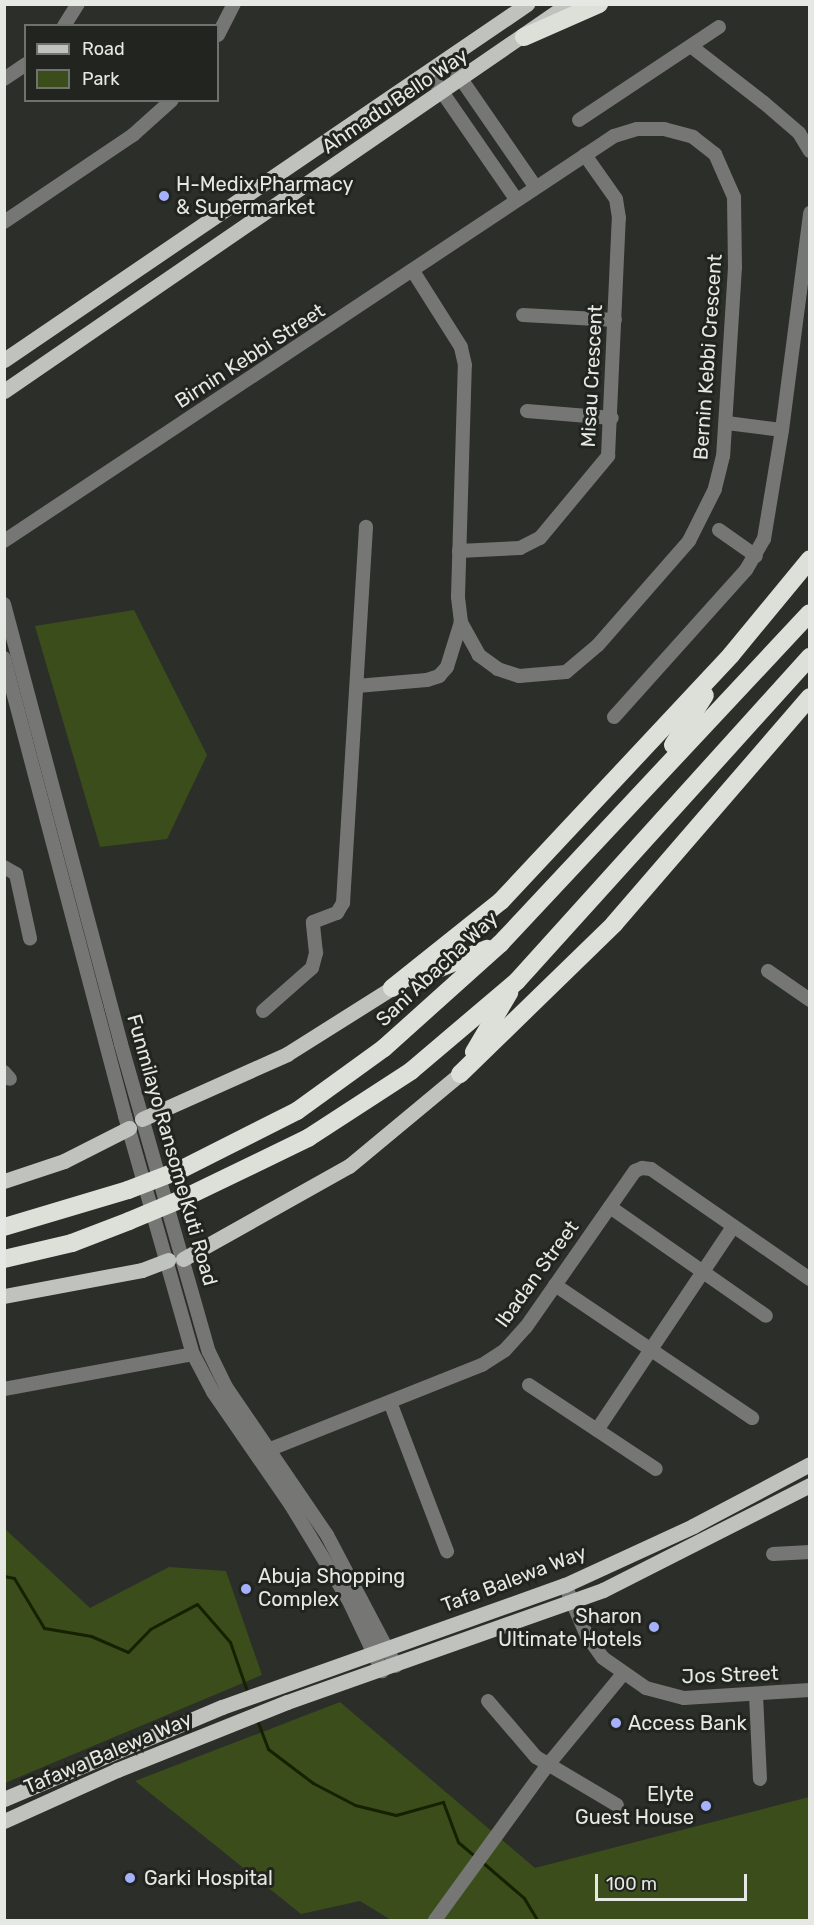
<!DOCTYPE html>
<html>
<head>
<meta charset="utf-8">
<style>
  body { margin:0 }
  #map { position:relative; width:814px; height:1925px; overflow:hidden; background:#2c2e29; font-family:Rubik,sans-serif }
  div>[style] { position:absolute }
  .green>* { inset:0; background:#3b4d1b }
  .stream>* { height:3px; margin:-1.5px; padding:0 1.5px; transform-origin:1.5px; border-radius:1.5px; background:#162100 }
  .minor>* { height:14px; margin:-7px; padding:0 7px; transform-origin:7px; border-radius:7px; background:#767775 }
  .major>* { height:15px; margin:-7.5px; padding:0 7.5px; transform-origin:7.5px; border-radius:7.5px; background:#c0c2bd }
  .highway>* { height:18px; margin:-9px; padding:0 9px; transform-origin:9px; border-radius:9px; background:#dde0d9 }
  .highway-bridge>* { height:18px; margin:-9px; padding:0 9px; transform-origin:9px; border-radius:9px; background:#dde0d9 }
  .dots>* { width:16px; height:16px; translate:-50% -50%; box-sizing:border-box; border:3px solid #22241f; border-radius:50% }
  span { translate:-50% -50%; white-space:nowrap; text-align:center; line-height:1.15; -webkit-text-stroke:6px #22241f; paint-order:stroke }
  .street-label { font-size:20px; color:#e6e8e4 }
  .poi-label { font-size:20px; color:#e6e8e4 }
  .left { translate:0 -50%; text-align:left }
  .right { translate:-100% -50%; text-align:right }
  .frame { position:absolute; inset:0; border:6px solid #e6e8e4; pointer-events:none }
  .legend { position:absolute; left:24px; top:24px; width:195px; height:78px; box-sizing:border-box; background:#22241f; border:2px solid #70726e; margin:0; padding:8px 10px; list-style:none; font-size:18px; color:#e6e8e4 }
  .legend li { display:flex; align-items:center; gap:12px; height:30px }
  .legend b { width:30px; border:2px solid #70726e }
  .scale { position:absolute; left:595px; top:1874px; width:152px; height:27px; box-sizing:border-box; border:3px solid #e6e8e4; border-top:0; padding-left:8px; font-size:18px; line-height:21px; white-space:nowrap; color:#e6e8e4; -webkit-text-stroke:4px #22241f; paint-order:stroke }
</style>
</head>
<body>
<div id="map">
  <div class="green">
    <div style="clip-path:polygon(134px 610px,207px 755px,167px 839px,100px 847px,35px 626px)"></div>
    <div style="clip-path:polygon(5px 1529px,90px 1608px,169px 1567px,226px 1571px,262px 1675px,5px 1783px)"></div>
    <div style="clip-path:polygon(340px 1702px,535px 1868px,809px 1797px,809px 1920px,391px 1920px,360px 1901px,301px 1914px,135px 1781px)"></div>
  </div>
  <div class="stream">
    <div style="left:4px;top:1576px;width:10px;rotate:11deg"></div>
    <div style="left:14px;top:1578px;width:58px;rotate:59deg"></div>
    <div style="left:44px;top:1628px;width:48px;rotate:9.7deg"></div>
    <div style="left:91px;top:1636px;width:40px;rotate:23.4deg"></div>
    <div style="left:128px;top:1652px;width:32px;rotate:-46deg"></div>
    <div style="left:150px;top:1629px;width:53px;rotate:-28deg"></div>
    <div style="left:197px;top:1604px;width:50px;rotate:49deg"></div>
    <div style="left:230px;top:1642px;width:55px;rotate:70.9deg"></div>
    <div style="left:257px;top:1720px;width:31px;rotate:69deg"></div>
    <div style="left:268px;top:1749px;width:56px;rotate:37.1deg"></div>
    <div style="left:313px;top:1783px;width:47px;rotate:27.6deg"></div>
    <div style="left:355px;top:1805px;width:42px;rotate:13.7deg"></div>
    <div style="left:396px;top:1815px;width:49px;rotate:-15.5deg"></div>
    <div style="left:443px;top:1802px;width:43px;rotate:69.4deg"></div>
    <div style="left:458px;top:1842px;width:23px;rotate:40deg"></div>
    <div style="left:481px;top:1861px;width:57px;rotate:40.7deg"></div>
    <div style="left:524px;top:1898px;width:26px;rotate:59deg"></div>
  </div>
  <div class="minor">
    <div style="left:64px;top:26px;width:26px;rotate:-58deg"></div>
    <div style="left:218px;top:35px;width:35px;rotate:-63deg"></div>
    <div style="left:692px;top:47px;width:90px;rotate:37.8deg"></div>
    <div style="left:763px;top:102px;width:48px;rotate:40.7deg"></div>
    <div style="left:799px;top:133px;width:21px;rotate:59deg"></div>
    <div style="left:448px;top:60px;width:153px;rotate:55.4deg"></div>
    <div style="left:429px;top:73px;width:153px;rotate:55.4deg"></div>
    <div style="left:4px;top:79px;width:27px;rotate:-34deg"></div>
    <div style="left:579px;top:120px;width:168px;rotate:-33.6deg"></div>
    <div style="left:4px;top:222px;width:156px;rotate:-34deg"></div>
    <div style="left:133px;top:135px;width:52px;rotate:-41.9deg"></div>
    <div style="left:523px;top:315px;width:92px;rotate:3.1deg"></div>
    <div style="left:527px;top:411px;width:85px;rotate:4.7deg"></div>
    <div style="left:727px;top:423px;width:55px;rotate:7.3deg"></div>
    <div style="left:719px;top:530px;width:45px;rotate:35.1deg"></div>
    <div style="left:4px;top:541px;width:732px;rotate:-33.58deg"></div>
    <div style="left:614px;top:136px;width:24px;rotate:-17deg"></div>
    <div style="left:637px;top:129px;width:27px"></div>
    <div style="left:664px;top:129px;width:30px;rotate:15deg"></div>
    <div style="left:693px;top:137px;width:28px;rotate:38deg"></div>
    <div style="left:715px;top:154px;width:47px;rotate:66.2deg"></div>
    <div style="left:734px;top:197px;width:70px;rotate:89.2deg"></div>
    <div style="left:735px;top:267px;width:189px;rotate:93.6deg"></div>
    <div style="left:723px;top:456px;width:34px;rotate:104deg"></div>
    <div style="left:715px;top:489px;width:58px;rotate:116.6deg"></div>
    <div style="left:689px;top:541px;width:138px;rotate:131.2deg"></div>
    <div style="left:598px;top:645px;width:42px;rotate:139.8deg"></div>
    <div style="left:566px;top:672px;width:47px;rotate:175.1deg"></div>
    <div style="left:519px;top:676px;width:22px;rotate:-162deg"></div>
    <div style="left:498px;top:669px;width:24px;rotate:-144deg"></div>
    <div style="left:479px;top:655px;width:38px;rotate:-119deg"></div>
    <div style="left:461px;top:622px;width:26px;rotate:-97deg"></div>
    <div style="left:458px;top:596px;width:231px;rotate:-88.3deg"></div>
    <div style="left:465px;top:365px;width:18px;rotate:-103deg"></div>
    <div style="left:461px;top:347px;width:90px;rotate:-122.3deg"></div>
    <div style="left:459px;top:551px;width:61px;rotate:-2.8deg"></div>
    <div style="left:520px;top:548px;width:22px;rotate:-27deg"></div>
    <div style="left:540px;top:538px;width:107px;rotate:-50.3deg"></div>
    <div style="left:608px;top:456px;width:238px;rotate:-87.4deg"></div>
    <div style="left:619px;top:218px;width:19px;rotate:-99deg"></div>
    <div style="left:616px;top:199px;width:54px;rotate:-125.2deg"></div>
    <div style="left:4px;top:604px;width:455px;rotate:75.1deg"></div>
    <div style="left:121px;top:1044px;width:320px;rotate:74.1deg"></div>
    <div style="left:209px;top:1352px;width:39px;rotate:64deg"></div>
    <div style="left:226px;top:1387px;width:179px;rotate:55.7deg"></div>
    <div style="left:327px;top:1535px;width:148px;rotate:62.2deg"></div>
    <div style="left:4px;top:658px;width:474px;rotate:75.2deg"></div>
    <div style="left:125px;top:1116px;width:248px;rotate:74.1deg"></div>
    <div style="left:193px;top:1354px;width:43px;rotate:62.2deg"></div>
    <div style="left:213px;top:1392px;width:137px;rotate:55.4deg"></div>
    <div style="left:291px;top:1505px;width:110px;rotate:58.8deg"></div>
    <div style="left:348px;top:1599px;width:80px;rotate:64.7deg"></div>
    <div style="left:357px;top:686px;width:70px;rotate:-4.9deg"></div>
    <div style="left:427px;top:680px;width:13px;rotate:-18deg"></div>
    <div style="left:439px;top:676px;width:12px;rotate:-48deg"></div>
    <div style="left:447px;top:667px;width:47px;rotate:-72.7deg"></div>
    <div style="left:614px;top:717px;width:198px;rotate:-48.1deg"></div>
    <div style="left:746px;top:570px;width:36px;rotate:-60deg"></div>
    <div style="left:764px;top:539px;width:110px;rotate:-80.6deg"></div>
    <div style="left:782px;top:430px;width:219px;rotate:-82.6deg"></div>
    <div style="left:4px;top:867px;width:14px;rotate:30deg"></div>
    <div style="left:16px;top:874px;width:66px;rotate:77.7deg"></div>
    <div style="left:768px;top:971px;width:51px;rotate:34.6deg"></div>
    <div style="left:263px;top:1011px;width:65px;rotate:-41.3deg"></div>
    <div style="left:312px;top:968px;width:16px;rotate:-75deg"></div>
    <div style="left:316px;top:953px;width:31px;rotate:-96deg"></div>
    <div style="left:313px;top:922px;width:26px;rotate:-21deg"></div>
    <div style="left:337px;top:913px;width:12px;rotate:-59deg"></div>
    <div style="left:343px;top:903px;width:377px;rotate:-86.5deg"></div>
    <div style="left:4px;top:1072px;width:9px;rotate:49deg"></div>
    <div style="left:610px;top:1207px;width:190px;rotate:34.9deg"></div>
    <div style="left:555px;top:1285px;width:238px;rotate:34deg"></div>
    <div style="left:529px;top:1385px;width:152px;rotate:33.5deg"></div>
    <div style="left:4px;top:1389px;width:192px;rotate:-10.5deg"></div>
    <div style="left:390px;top:1402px;width:160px;rotate:69.1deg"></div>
    <div style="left:597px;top:1430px;width:244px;rotate:-56.2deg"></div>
    <div style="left:263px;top:1452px;width:236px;rotate:-21.7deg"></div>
    <div style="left:482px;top:1365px;width:27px;rotate:-33deg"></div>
    <div style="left:505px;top:1350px;width:31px;rotate:-48deg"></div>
    <div style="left:526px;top:1327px;width:190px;rotate:-55.1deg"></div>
    <div style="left:635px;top:1171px;width:8px;rotate:-23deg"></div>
    <div style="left:642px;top:1168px;width:9px;rotate:6deg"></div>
    <div style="left:651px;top:1169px;width:193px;rotate:34.7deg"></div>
    <div style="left:773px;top:1554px;width:37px;rotate:-3deg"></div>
    <div style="left:565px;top:1585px;width:56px;rotate:66.7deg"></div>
    <div style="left:587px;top:1636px;width:27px;rotate:54deg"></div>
    <div style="left:603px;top:1658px;width:52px;rotate:34.9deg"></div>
    <div style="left:646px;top:1688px;width:39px;rotate:15deg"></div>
    <div style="left:684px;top:1698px;width:126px;rotate:-3.6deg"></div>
    <div style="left:756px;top:1695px;width:84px;rotate:87.3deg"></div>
    <div style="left:488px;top:1701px;width:74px;rotate:49.4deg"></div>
    <div style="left:536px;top:1757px;width:94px;rotate:30.7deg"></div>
    <div style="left:435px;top:1920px;width:190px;rotate:-54deg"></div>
    <div style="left:547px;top:1766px;width:118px;rotate:-50.5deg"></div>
  </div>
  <div class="major">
    <div style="left:4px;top:360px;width:633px;rotate:-34.24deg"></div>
    <div style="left:4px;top:391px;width:684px;rotate:-34.46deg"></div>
    <div style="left:142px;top:1119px;width:159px;rotate:-24.1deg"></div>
    <div style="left:287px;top:1054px;width:124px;rotate:-32.2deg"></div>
    <div style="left:4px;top:1181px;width:63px;rotate:-18.4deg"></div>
    <div style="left:64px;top:1161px;width:73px;rotate:-26.9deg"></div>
    <div style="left:183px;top:1259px;width:190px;rotate:-29.3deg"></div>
    <div style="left:349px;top:1166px;width:144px;rotate:-39.7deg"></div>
    <div style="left:4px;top:1296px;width:140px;rotate:-10.7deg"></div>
    <div style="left:142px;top:1270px;width:28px;rotate:-21deg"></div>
    <div style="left:4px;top:1799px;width:237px;rotate:-22.9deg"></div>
    <div style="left:222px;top:1707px;width:364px;rotate:-19.6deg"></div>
    <div style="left:565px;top:1585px;width:141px;rotate:-24.7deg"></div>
    <div style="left:693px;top:1526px;width:132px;rotate:-27.9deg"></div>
    <div style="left:4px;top:1821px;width:124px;rotate:-24.3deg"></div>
    <div style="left:117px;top:1770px;width:183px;rotate:-21.8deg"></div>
    <div style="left:287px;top:1702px;width:335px;rotate:-19.5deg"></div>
    <div style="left:603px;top:1590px;width:232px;rotate:-26.9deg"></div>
  </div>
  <div class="highway">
    <div style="left:524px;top:37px;width:82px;rotate:-23.7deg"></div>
    <div style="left:673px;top:745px;width:59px;rotate:-57.4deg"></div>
    <div style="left:413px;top:979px;width:80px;rotate:-22.1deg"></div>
    <div style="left:392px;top:988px;width:139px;rotate:-38.6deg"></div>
    <div style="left:501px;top:901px;width:337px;rotate:-46.9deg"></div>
    <div style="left:731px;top:655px;width:124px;rotate:-50.5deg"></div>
    <div style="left:474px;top:1052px;width:69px;rotate:-59.3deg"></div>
    <div style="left:460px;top:1074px;width:215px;rotate:-44.2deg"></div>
    <div style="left:614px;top:924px;width:300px;rotate:-49.2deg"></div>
    <div style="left:180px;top:1170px;width:131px;rotate:-26.8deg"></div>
    <div style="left:297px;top:1111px;width:107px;rotate:-35.9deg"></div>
    <div style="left:384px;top:1048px;width:156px;rotate:-41.9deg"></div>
    <div style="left:500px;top:944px;width:453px;rotate:-46.9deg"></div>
    <div style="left:184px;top:1198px;width:138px;rotate:-25.8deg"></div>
    <div style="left:308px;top:1138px;width:123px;rotate:-33deg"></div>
    <div style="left:411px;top:1071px;width:139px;rotate:-40.3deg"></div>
    <div style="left:517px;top:981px;width:437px;rotate:-47.9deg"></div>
    <div style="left:4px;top:1227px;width:129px;rotate:-16.6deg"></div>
    <div style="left:4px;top:1259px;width:70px;rotate:-13.2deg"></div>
    <div style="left:72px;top:1243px;width:61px;rotate:-21.1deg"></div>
  </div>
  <div class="highway-bridge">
    <div style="left:128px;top:1190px;width:56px;rotate:-21deg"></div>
    <div style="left:129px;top:1221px;width:60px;rotate:-22.7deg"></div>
  </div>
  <div class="dots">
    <div style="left:164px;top:196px;background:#a5b1fc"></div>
    <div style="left:246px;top:1589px;background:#a5b1fc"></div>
    <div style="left:654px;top:1627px;background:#a5b1fc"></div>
    <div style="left:616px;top:1723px;background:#a5b1fc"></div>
    <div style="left:706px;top:1806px;background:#a5b1fc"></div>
    <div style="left:130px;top:1878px;background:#a5b1fc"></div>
  </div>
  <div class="street-label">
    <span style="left:395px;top:101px;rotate:-34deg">Ahmadu Bello Way</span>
    <span style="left:250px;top:356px;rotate:-33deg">Birnin Kebbi Street</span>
    <span style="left:708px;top:357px;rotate:-86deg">Bernin Kebbi Crescent</span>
    <span style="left:592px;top:376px;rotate:-87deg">Misau Crescent</span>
    <span style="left:437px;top:969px;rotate:-43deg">Sani Abacha Way</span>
    <span style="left:172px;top:1150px;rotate:74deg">Funmilayo Ransome Kuti Road</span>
    <span style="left:537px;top:1274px;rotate:-54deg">Ibadan Street</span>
    <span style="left:514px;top:1579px;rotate:-21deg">Tafa Balewa Way</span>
    <span style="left:730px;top:1675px;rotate:-2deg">Jos Street</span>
    <span style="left:108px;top:1753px;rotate:-23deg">Tafawa Balewa Way</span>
  </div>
  <div class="poi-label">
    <span class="left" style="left:176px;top:196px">H-Medix Pharmacy<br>&amp; Supermarket</span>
    <span class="left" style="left:258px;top:1588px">Abuja Shopping<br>Complex</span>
    <span class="right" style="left:642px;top:1628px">Sharon<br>Ultimate Hotels</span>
    <span class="left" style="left:628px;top:1723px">Access Bank</span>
    <span class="right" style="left:694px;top:1806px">Elyte<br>Guest House</span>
    <span class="left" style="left:144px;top:1878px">Garki Hospital</span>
  </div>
  <div class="frame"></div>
  <ul class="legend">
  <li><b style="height:8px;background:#c0c2bd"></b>Road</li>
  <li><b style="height:16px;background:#3b4d1b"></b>Park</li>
  </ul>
  <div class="scale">100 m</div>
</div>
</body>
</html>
